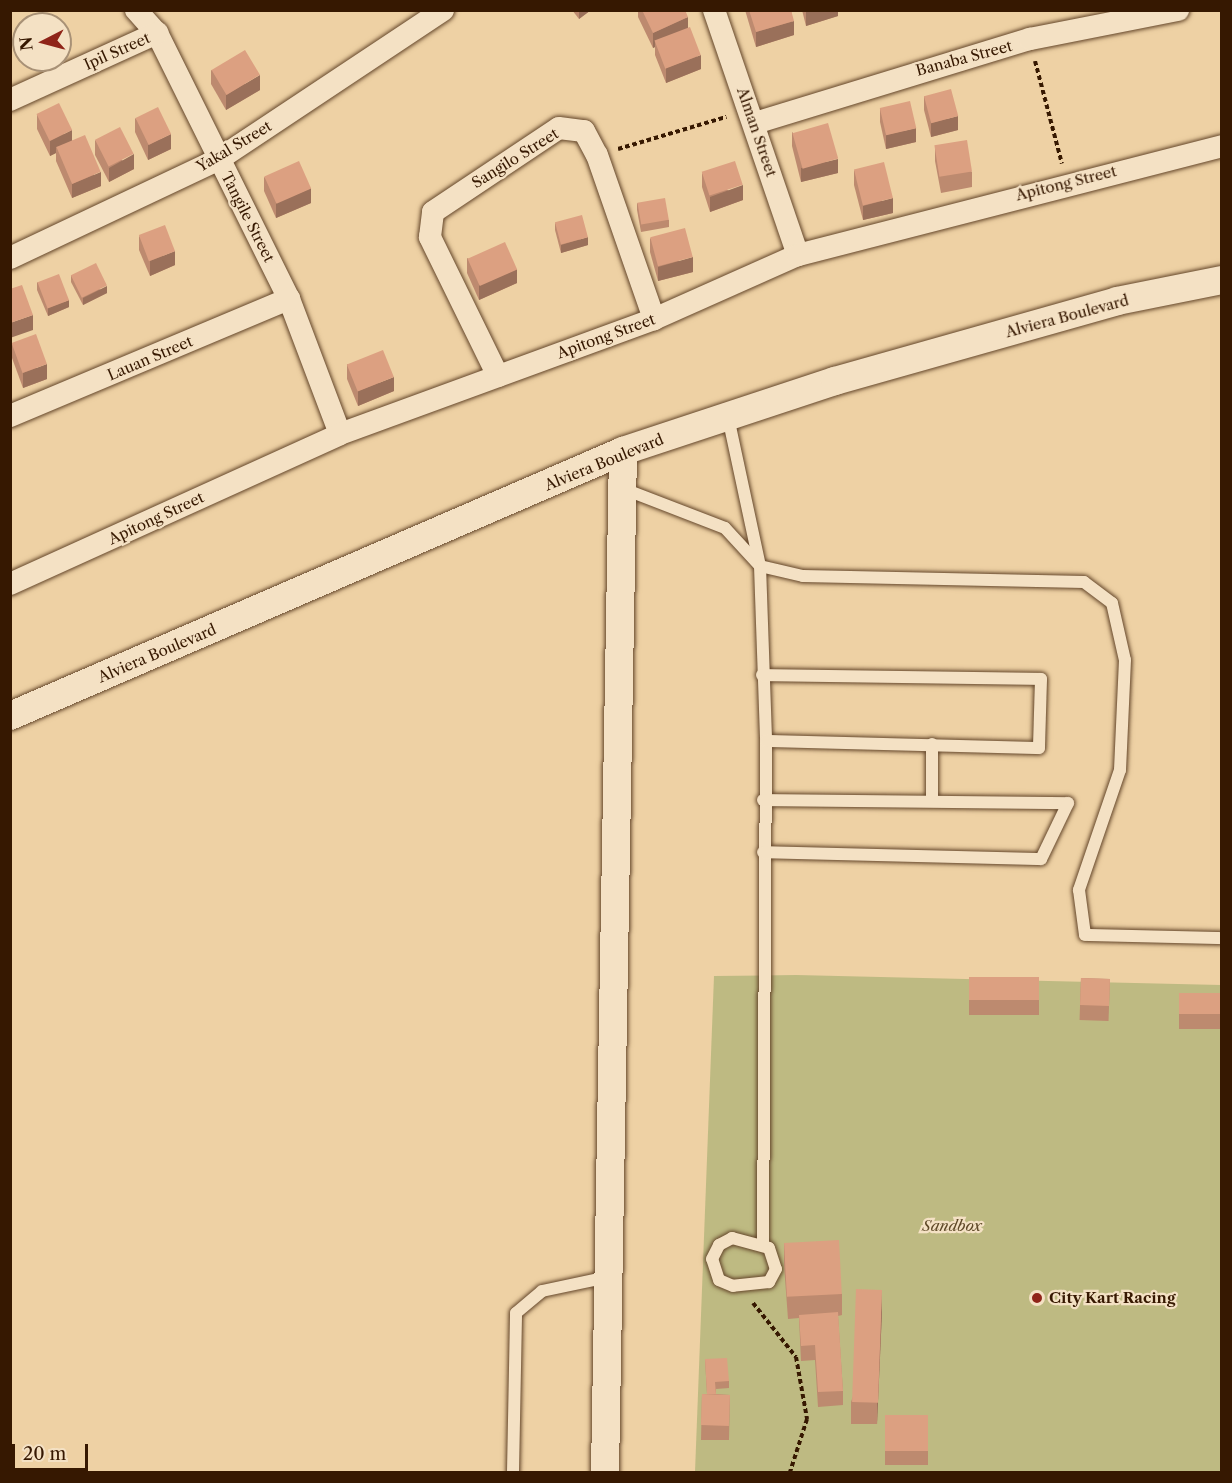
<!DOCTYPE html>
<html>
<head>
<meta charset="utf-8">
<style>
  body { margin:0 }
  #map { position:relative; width:1232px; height:1483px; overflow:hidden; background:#eed1a4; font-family:"Libre Caslon Text",serif }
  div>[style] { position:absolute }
  .green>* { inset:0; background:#beba82 }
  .path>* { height:4px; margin-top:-2px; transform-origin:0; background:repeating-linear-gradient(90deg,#361801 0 4.5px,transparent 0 7.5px) }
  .roads { filter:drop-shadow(0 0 2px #64462a) drop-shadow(0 0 2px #64462a) }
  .service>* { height:12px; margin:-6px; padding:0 6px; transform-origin:6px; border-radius:6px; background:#f4e1c4 }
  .minor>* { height:22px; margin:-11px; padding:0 11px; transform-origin:11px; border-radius:11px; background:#f4e1c4 }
  .tertiary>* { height:28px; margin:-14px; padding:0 14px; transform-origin:14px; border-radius:14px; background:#f4e1c4 }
  .wall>* { inset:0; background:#bd8a6f; transform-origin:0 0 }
  .shaded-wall>* { inset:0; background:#9a705a }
  .building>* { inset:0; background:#dca081; transform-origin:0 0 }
  .dots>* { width:16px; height:16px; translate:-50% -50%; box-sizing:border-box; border:3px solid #f4e1c4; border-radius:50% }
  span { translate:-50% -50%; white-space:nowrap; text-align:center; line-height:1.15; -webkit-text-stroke:4.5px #f4e1c4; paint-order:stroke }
  .street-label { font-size:15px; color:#361801 }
  .park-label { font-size:15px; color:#5f4928; font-style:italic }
  .poi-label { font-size:15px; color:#361801; font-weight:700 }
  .left { translate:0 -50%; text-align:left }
  .frame { position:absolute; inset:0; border:12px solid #361801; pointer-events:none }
  .north { position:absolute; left:12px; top:12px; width:60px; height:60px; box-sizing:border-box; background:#f4e1c4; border:2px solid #a89176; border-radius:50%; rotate:264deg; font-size:16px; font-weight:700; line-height:24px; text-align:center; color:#361801 }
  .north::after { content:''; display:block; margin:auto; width:21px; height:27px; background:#8f2418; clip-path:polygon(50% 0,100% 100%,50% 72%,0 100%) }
  .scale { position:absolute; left:12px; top:1444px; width:76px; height:27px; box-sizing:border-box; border:3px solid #361801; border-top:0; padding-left:8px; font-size:18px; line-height:21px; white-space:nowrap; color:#361801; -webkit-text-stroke:4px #f4e1c4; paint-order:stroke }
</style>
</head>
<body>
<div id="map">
  <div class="green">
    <div style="clip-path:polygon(796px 975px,1221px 985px,1221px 1472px,695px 1472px,714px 976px)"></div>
  </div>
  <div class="path">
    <div style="left:1035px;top:61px;width:106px;rotate:75.3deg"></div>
    <div style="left:618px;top:149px;width:113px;rotate:-16.5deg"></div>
    <div style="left:753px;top:1303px;width:69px;rotate:51.5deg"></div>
    <div style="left:796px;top:1357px;width:63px;rotate:79.9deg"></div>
    <div style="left:807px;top:1419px;width:56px;rotate:107.8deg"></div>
  </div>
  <div class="roads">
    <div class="service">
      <div style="left:728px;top:417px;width:152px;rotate:77.9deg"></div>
      <div style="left:760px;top:566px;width:175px;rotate:88deg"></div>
      <div style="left:766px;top:741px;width:502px;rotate:90.34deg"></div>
      <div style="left:624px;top:489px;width:108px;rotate:21.1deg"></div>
      <div style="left:725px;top:528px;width:52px;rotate:47.4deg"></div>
      <div style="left:760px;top:566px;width:44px;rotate:13.1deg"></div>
      <div style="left:803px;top:576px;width:281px;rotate:1.2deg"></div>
      <div style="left:1084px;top:582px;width:35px;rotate:37deg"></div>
      <div style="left:1112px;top:603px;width:58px;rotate:77.2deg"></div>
      <div style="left:1125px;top:660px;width:110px;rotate:92.6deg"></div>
      <div style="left:1120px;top:770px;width:127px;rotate:108.9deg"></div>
      <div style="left:1079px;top:890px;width:45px;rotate:82.4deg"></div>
      <div style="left:1085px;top:935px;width:137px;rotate:1.3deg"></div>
      <div style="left:762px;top:675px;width:279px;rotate:0.8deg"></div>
      <div style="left:1041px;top:679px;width:69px;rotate:91.7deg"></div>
      <div style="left:1039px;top:748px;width:273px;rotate:-178.5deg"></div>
      <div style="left:932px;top:744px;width:57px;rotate:90deg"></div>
      <div style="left:763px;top:800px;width:305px;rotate:0.6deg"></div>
      <div style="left:1068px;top:803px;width:62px;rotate:115.7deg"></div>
      <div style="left:1041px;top:859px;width:278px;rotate:-178.6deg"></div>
      <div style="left:732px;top:1238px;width:38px;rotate:15deg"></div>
      <div style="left:769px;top:1248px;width:22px;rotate:72deg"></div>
      <div style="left:776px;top:1269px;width:15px;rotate:118deg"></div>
      <div style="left:769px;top:1282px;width:36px;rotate:174deg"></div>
      <div style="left:733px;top:1286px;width:15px;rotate:-157deg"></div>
      <div style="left:719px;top:1280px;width:22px;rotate:-108deg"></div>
      <div style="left:712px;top:1259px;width:16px;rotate:-63deg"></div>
      <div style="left:719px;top:1245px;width:15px;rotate:-28deg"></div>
      <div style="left:513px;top:1472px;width:159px;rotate:-88.9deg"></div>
      <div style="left:516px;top:1313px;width:34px;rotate:-40deg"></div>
      <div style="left:542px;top:1291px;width:67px;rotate:-12deg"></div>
    </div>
    <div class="minor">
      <div style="left:136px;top:10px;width:31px;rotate:48deg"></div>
      <div style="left:157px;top:33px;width:297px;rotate:63.6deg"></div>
      <div style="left:289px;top:299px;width:144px;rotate:69.3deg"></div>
      <div style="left:714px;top:10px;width:259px;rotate:71.1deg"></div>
      <div style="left:10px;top:100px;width:162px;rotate:-24.5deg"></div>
      <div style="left:755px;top:123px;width:288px;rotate:-17deg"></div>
      <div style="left:1030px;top:39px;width:151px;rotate:-11.1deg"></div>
      <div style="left:10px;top:258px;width:231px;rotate:-25.3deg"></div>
      <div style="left:219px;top:159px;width:269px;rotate:-33.6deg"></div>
      <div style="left:498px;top:376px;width:155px;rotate:-116.1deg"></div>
      <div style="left:430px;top:237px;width:25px;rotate:-83deg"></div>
      <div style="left:433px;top:212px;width:151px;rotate:-33.7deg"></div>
      <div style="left:559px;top:128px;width:25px;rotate:7deg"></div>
      <div style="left:584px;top:131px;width:27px;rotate:62deg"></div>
      <div style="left:597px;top:155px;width:174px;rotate:70.8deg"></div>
      <div style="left:10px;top:416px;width:303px;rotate:-22.8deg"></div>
      <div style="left:10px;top:584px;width:362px;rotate:-24.4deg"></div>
      <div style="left:340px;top:434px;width:334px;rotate:-20.1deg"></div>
      <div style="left:654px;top:319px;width:158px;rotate:-24deg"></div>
      <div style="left:798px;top:255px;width:438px;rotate:-14.4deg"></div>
    </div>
    <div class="tertiary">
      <div style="left:10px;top:716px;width:668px;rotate:-23.38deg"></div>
      <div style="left:623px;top:451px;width:223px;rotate:-18.3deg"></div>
      <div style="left:835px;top:381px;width:293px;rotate:-15.8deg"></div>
      <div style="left:1117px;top:301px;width:107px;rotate:-11.3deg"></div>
      <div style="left:605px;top:1472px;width:1021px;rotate:-88.99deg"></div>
    </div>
  </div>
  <div class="wall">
    <div style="clip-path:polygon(572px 10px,591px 10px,579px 19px)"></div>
    <div style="clip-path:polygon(638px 10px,685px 10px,688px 28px,701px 69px,666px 83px,655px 55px,655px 47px,653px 48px,638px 17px)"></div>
    <div style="clip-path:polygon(745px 10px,791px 10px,794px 35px,756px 47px)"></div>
    <div style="clip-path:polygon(802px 10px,838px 10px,838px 16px,806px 26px)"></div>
    <div style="clip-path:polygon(211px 70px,260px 90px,226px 110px,211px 84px)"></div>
    <div style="clip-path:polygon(924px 96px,958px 130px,931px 137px,924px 110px)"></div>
    <div style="clip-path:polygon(880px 108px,916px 142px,886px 149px,880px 122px)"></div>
    <div style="clip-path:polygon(37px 114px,72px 140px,101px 186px,72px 198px,56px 161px,56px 153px,50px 156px,37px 129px)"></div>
    <div style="clip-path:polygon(135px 118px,171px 149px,148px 160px,135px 132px)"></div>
    <div style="clip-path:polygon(792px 132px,838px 173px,801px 182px,792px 146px)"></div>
    <div style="clip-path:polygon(95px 140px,134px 169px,109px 182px,95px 155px)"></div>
    <div style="clip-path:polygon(935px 146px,972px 172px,972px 187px,941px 193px,935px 161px)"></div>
    <div style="clip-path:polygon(854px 170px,893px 213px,863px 220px,854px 185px)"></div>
    <div style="clip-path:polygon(702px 173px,743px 200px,710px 212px,702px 187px)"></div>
    <div style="clip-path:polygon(264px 177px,311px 203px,276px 218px,264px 191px)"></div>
    <div style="clip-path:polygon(637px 203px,669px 220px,669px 227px,641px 232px,637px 210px)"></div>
    <div style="clip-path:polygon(555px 223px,588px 245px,561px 253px,555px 230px)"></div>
    <div style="clip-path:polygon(139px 236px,175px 265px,150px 276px,139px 250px)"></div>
    <div style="clip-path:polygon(650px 238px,693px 272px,658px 281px,650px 252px)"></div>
    <div style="clip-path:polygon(467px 258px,517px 283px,479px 300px,467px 273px)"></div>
    <div style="clip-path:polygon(71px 275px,107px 293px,83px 305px,71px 282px)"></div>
    <div style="clip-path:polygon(37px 282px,69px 307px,48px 316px,37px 290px)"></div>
    <div style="clip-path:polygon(12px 343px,47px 379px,23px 388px,12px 358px)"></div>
    <div style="clip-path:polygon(347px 364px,394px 391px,358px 406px,347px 379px)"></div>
    <div style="left:969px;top:977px;width:70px;height:38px"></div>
    <div style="left:1081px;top:978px;width:29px;height:42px;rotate:2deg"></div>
    <div style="left:1179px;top:993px;width:42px;height:36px"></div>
    <div style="clip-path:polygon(784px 1243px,842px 1294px,842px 1315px,838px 1316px,843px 1391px,843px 1405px,818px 1407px,815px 1360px,801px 1361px,799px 1318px,788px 1319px,784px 1265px)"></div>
    <div style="clip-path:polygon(882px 1312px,877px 1424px,851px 1424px,851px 1402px)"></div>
    <div style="clip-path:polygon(705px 1359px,729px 1381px,729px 1388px,716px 1389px,716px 1394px,730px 1395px,729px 1440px,701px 1440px,702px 1394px,707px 1394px)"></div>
    <div style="left:928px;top:1415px;width:50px;height:43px;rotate:90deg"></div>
  </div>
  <div class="shaded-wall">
    <div style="clip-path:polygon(579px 10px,591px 10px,579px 19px)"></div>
    <div style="clip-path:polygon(808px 10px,838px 10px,838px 16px,806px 26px,806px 11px)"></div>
    <div style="clip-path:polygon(688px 17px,688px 32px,655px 41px,655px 47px,653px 48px,653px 33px)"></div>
    <div style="clip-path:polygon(794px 21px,794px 35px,756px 47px,756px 32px)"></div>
    <div style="clip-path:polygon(701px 55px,701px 69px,666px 83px,666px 68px)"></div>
    <div style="clip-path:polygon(260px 75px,260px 90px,226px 110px,226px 95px)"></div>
    <div style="clip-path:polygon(958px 116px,958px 130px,931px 137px,931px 123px)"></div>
    <div style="clip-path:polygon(916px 128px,916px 142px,886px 149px,886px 135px)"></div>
    <div style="clip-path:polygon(72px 130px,72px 145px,56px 147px,56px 153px,50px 156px,50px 141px)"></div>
    <div style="clip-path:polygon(171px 134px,171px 149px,148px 160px,148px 145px)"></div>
    <div style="clip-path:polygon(134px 154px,134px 169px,109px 182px,109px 168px)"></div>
    <div style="clip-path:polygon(838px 159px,838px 173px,801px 182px,801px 168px)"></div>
    <div style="clip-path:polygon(101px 172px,101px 186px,72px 198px,72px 184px)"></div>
    <div style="clip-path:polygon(743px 185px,743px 200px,710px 212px,710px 197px)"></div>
    <div style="clip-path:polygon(311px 188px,311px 203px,276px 218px,276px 203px)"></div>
    <div style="clip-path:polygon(893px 198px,893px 213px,863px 220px,863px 206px)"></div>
    <div style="clip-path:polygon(588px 237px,588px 245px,561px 253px,561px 245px)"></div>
    <div style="clip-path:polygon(175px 251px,175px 265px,150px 276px,150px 261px)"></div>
    <div style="clip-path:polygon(693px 257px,693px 272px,658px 281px,658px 267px)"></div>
    <div style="clip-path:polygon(517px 269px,517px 283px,479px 300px,479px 285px)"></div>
    <div style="clip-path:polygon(107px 286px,107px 293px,83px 305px,83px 298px)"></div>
    <div style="clip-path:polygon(69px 300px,69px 307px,48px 316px,48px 308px)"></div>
    <div style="clip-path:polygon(33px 315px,33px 330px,10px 338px,10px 323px)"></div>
    <div style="clip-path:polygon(47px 364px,47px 379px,23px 388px,23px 373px)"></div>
    <div style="clip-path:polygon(394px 377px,394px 391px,358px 406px,358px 391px)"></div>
    <div style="clip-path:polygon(882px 1290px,882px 1312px,877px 1424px,877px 1403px)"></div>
  </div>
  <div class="building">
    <div style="clip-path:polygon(642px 10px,685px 10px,688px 17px,653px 33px)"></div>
    <div style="clip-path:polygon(749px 10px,791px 10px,794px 21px,756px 32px)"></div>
    <div style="left:690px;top:27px;width:30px;height:38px;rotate:69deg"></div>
    <div style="left:245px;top:50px;width:29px;height:39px;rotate:59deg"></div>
    <div style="left:951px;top:89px;width:28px;height:28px;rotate:75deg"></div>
    <div style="left:910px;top:101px;width:28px;height:31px;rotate:77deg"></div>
    <div style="left:59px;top:103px;width:30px;height:25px;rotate:64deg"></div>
    <div style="left:158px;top:107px;width:30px;height:25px;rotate:64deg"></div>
    <div style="left:828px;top:123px;width:37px;height:37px;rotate:74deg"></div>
    <div style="left:120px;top:127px;width:30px;height:28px;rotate:63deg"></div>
    <div style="left:85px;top:135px;width:40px;height:31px;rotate:67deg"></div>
    <div style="left:967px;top:140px;width:32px;height:33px;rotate:81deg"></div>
    <div style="left:299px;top:161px;width:30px;height:38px;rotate:66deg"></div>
    <div style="left:735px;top:161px;width:25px;height:35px;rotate:72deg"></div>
    <div style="left:884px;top:162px;width:37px;height:31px;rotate:76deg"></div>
    <div style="left:665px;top:198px;width:22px;height:28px;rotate:80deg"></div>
    <div style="left:582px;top:215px;width:23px;height:28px;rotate:75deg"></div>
    <div style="left:165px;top:225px;width:28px;height:28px;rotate:69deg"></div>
    <div style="left:685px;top:228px;width:30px;height:36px;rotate:75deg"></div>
    <div style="left:505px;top:242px;width:30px;height:41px;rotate:66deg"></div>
    <div style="left:96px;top:263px;width:25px;height:28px;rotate:64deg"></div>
    <div style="left:59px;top:274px;width:28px;height:23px;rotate:69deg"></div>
    <div style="clip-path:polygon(22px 285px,33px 315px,10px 323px,10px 289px)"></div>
    <div style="left:36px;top:334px;width:32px;height:26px;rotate:70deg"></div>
    <div style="left:383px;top:350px;width:29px;height:39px;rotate:68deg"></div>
    <div style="left:969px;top:977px;width:70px;height:23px"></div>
    <div style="left:1081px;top:978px;width:29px;height:27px;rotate:2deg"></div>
    <div style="left:1179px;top:993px;width:42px;height:21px"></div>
    <div style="left:839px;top:1240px;width:54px;height:55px;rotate:87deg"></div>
    <div style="left:856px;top:1289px;width:26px;height:113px;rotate:2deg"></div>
    <div style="clip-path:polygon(838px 1312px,843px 1391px,818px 1392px,815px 1345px,801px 1346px,799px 1315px)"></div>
    <div style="clip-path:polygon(727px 1358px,729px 1381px,715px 1382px,716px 1394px,707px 1394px,705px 1359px)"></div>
    <div style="left:702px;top:1394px;width:28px;height:31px;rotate:2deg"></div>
    <div style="left:928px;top:1415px;width:36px;height:43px;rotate:90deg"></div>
  </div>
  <div class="dots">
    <div style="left:1037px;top:1298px;background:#8f2418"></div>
  </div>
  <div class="street-label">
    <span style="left:117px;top:51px;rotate:-24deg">Ipil Street</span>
    <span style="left:964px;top:58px;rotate:-15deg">Banaba Street</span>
    <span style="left:757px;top:132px;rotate:71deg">Alman Street</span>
    <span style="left:234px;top:146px;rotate:-31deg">Yakal Street</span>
    <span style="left:515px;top:158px;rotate:-32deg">Sangilo Street</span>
    <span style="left:1066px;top:183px;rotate:-14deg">Apitong Street</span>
    <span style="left:248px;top:217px;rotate:63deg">Tangile Street</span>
    <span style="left:1067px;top:316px;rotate:-15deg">Alviera Boulevard</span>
    <span style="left:606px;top:336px;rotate:-20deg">Apitong Street</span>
    <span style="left:150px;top:358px;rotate:-23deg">Lauan Street</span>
    <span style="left:604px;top:462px;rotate:-22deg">Alviera Boulevard</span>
    <span style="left:156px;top:518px;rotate:-25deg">Apitong Street</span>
    <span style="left:157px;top:653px;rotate:-23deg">Alviera Boulevard</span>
  </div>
  <div class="park-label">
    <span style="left:952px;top:1226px">Sandbox</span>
  </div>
  <div class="poi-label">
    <span class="left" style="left:1049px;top:1298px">City Kart Racing</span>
  </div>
  <div class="frame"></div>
  <div class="north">N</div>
  <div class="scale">20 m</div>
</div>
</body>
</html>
